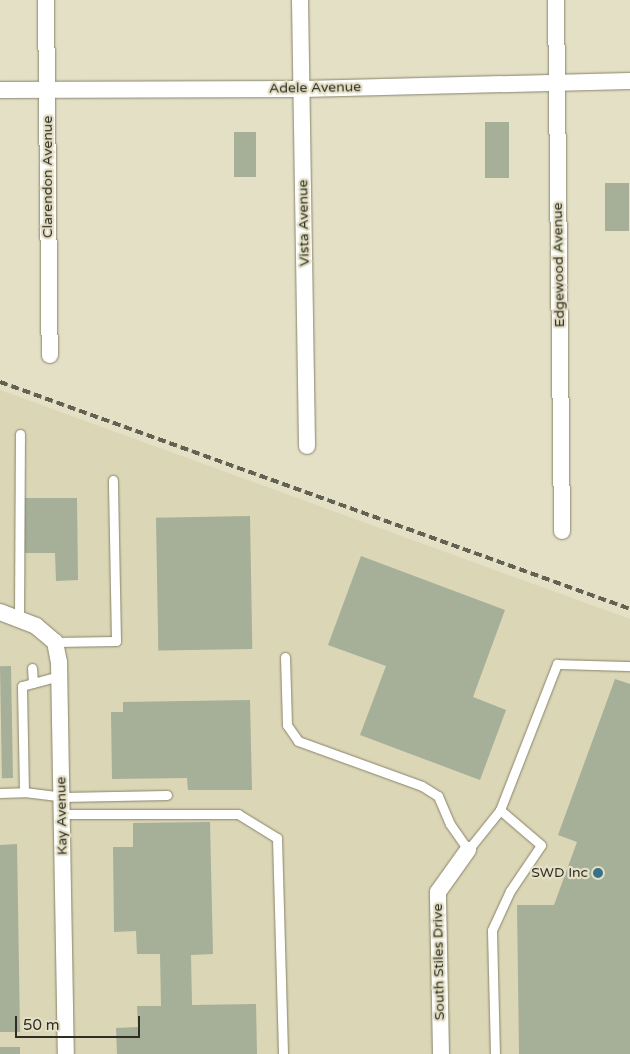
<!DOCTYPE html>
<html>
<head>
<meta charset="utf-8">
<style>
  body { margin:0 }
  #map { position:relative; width:630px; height:1054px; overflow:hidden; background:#e4e0c6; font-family:"Varela Round",sans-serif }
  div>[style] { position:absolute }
  .built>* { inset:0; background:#dbd6b5 }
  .building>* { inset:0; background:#a6af98; transform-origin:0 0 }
  .roads { filter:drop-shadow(0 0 1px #88846d) drop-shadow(0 0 1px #88846d) }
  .lane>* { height:9px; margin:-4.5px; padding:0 4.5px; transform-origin:4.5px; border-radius:4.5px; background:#fff }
  .street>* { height:16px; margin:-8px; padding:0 8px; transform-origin:8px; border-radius:8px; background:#fff }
  .rail>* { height:4px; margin-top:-2px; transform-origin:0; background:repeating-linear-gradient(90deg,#636152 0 8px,transparent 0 12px) }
  .dots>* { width:14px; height:14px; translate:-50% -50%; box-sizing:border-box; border:2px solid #e4e0c6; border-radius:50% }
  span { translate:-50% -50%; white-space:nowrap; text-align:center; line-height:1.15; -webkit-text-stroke:4.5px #e4e0c6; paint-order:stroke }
  .street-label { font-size:14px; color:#302e24 }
  .poi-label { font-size:14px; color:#302e24 }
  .right { translate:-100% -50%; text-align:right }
  .scale { position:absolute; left:15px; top:1016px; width:125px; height:22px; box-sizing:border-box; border:2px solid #302e24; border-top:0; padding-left:6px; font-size:15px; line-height:18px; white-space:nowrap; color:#302e24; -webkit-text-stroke:4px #e4e0c6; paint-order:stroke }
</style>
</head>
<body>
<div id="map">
  <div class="built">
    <div style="clip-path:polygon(0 390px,630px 619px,630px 1054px,0 1054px)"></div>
  </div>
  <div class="building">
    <div style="left:485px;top:122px;width:24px;height:56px"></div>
    <div style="left:234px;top:132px;width:22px;height:45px"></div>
    <div style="left:605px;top:183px;width:24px;height:48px"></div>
    <div style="clip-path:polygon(23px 498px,77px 498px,78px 580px,56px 581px,55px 553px,23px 553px)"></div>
    <div style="left:250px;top:516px;width:133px;height:94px;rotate:89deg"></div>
    <div style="clip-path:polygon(361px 556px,505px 610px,473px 697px,506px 710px,480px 780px,360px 735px,386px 666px,328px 645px)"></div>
    <div style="left:11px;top:666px;width:112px;height:11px;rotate:89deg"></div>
    <div style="clip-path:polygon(615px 679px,630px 684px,630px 1054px,519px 1054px,517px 905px,554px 905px,577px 842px,558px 835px)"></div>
    <div style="clip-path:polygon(250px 700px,252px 790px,188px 790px,187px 778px,112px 779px,111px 712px,123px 712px,123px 702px)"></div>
    <div style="clip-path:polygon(210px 822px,213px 954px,191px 955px,192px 1005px,256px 1004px,257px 1054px,117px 1054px,116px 1028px,138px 1027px,137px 1006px,161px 1006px,160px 954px,137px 954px,136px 931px,114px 932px,113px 847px,133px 847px,133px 823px)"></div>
    <div style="clip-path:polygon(17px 844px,20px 1032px,0 1032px,0 845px)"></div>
    <div style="left:0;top:1047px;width:20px;height:7px"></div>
  </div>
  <div class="roads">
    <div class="lane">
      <div style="left:19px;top:619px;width:185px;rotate:-89.7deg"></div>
      <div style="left:55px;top:642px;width:61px;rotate:-0.9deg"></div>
      <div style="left:116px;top:641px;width:161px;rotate:-91.1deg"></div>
      <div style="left:285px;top:657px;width:68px;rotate:88.3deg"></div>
      <div style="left:287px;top:725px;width:19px;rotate:55deg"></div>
      <div style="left:298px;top:741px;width:132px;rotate:19.9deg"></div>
      <div style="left:422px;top:786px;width:19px;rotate:32deg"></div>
      <div style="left:438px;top:796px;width:30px;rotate:67deg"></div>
      <div style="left:450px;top:824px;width:32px;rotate:55deg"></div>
      <div style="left:468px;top:850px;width:51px;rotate:-51.3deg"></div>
      <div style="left:500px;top:810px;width:157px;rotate:-68.7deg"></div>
      <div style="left:557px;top:664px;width:73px;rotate:1.6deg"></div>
      <div style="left:32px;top:668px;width:15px;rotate:86deg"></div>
      <div style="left:24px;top:792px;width:106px;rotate:-91.1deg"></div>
      <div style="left:22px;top:686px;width:39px;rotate:-15deg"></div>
      <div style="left:0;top:793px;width:24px;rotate:-2deg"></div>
      <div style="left:24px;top:792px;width:38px;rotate:7deg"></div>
      <div style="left:62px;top:797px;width:105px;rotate:-1.1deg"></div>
      <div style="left:62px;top:814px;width:176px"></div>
      <div style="left:238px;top:814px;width:46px;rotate:31.6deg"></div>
      <div style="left:277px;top:838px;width:216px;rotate:88.4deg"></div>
      <div style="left:495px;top:1054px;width:124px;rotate:-91.4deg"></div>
      <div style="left:492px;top:930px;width:43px;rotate:-65.2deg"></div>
      <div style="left:510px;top:891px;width:55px;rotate:-56deg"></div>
      <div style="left:541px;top:845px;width:54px;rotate:-139.5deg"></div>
    </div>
    <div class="street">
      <div style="left:46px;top:0;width:355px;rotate:89.4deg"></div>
      <div style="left:300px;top:0;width:446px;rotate:89.1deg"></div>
      <div style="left:556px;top:0;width:531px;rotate:89.35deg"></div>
      <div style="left:0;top:90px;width:303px;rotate:-0.2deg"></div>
      <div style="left:303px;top:89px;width:327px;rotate:-1.4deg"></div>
      <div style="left:0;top:612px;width:39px;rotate:21deg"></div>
      <div style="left:36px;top:626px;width:25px;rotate:40deg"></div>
      <div style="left:55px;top:642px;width:20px;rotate:79deg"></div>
      <div style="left:59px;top:662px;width:392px;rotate:89deg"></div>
      <div style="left:441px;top:1054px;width:162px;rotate:-91.1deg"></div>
      <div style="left:438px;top:892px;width:52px;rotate:-54.5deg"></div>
    </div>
  </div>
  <div class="rail">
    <div style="left:0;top:382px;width:670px;rotate:19.81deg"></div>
  </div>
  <div class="dots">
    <div style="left:598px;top:873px;background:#37728a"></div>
  </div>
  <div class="street-label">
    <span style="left:315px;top:88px;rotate:-1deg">Adele Avenue</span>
    <span style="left:48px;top:177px;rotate:-90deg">Clarendon Avenue</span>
    <span style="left:304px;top:223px;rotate:-91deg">Vista Avenue</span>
    <span style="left:559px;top:265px;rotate:-91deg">Edgewood Avenue</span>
    <span style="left:62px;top:816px;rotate:-91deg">Kay Avenue</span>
    <span style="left:439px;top:962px;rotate:-91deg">South Stiles Drive</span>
  </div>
  <div class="poi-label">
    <span class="right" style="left:588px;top:873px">SWD Inc</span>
  </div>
  <div class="scale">50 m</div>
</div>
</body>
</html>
